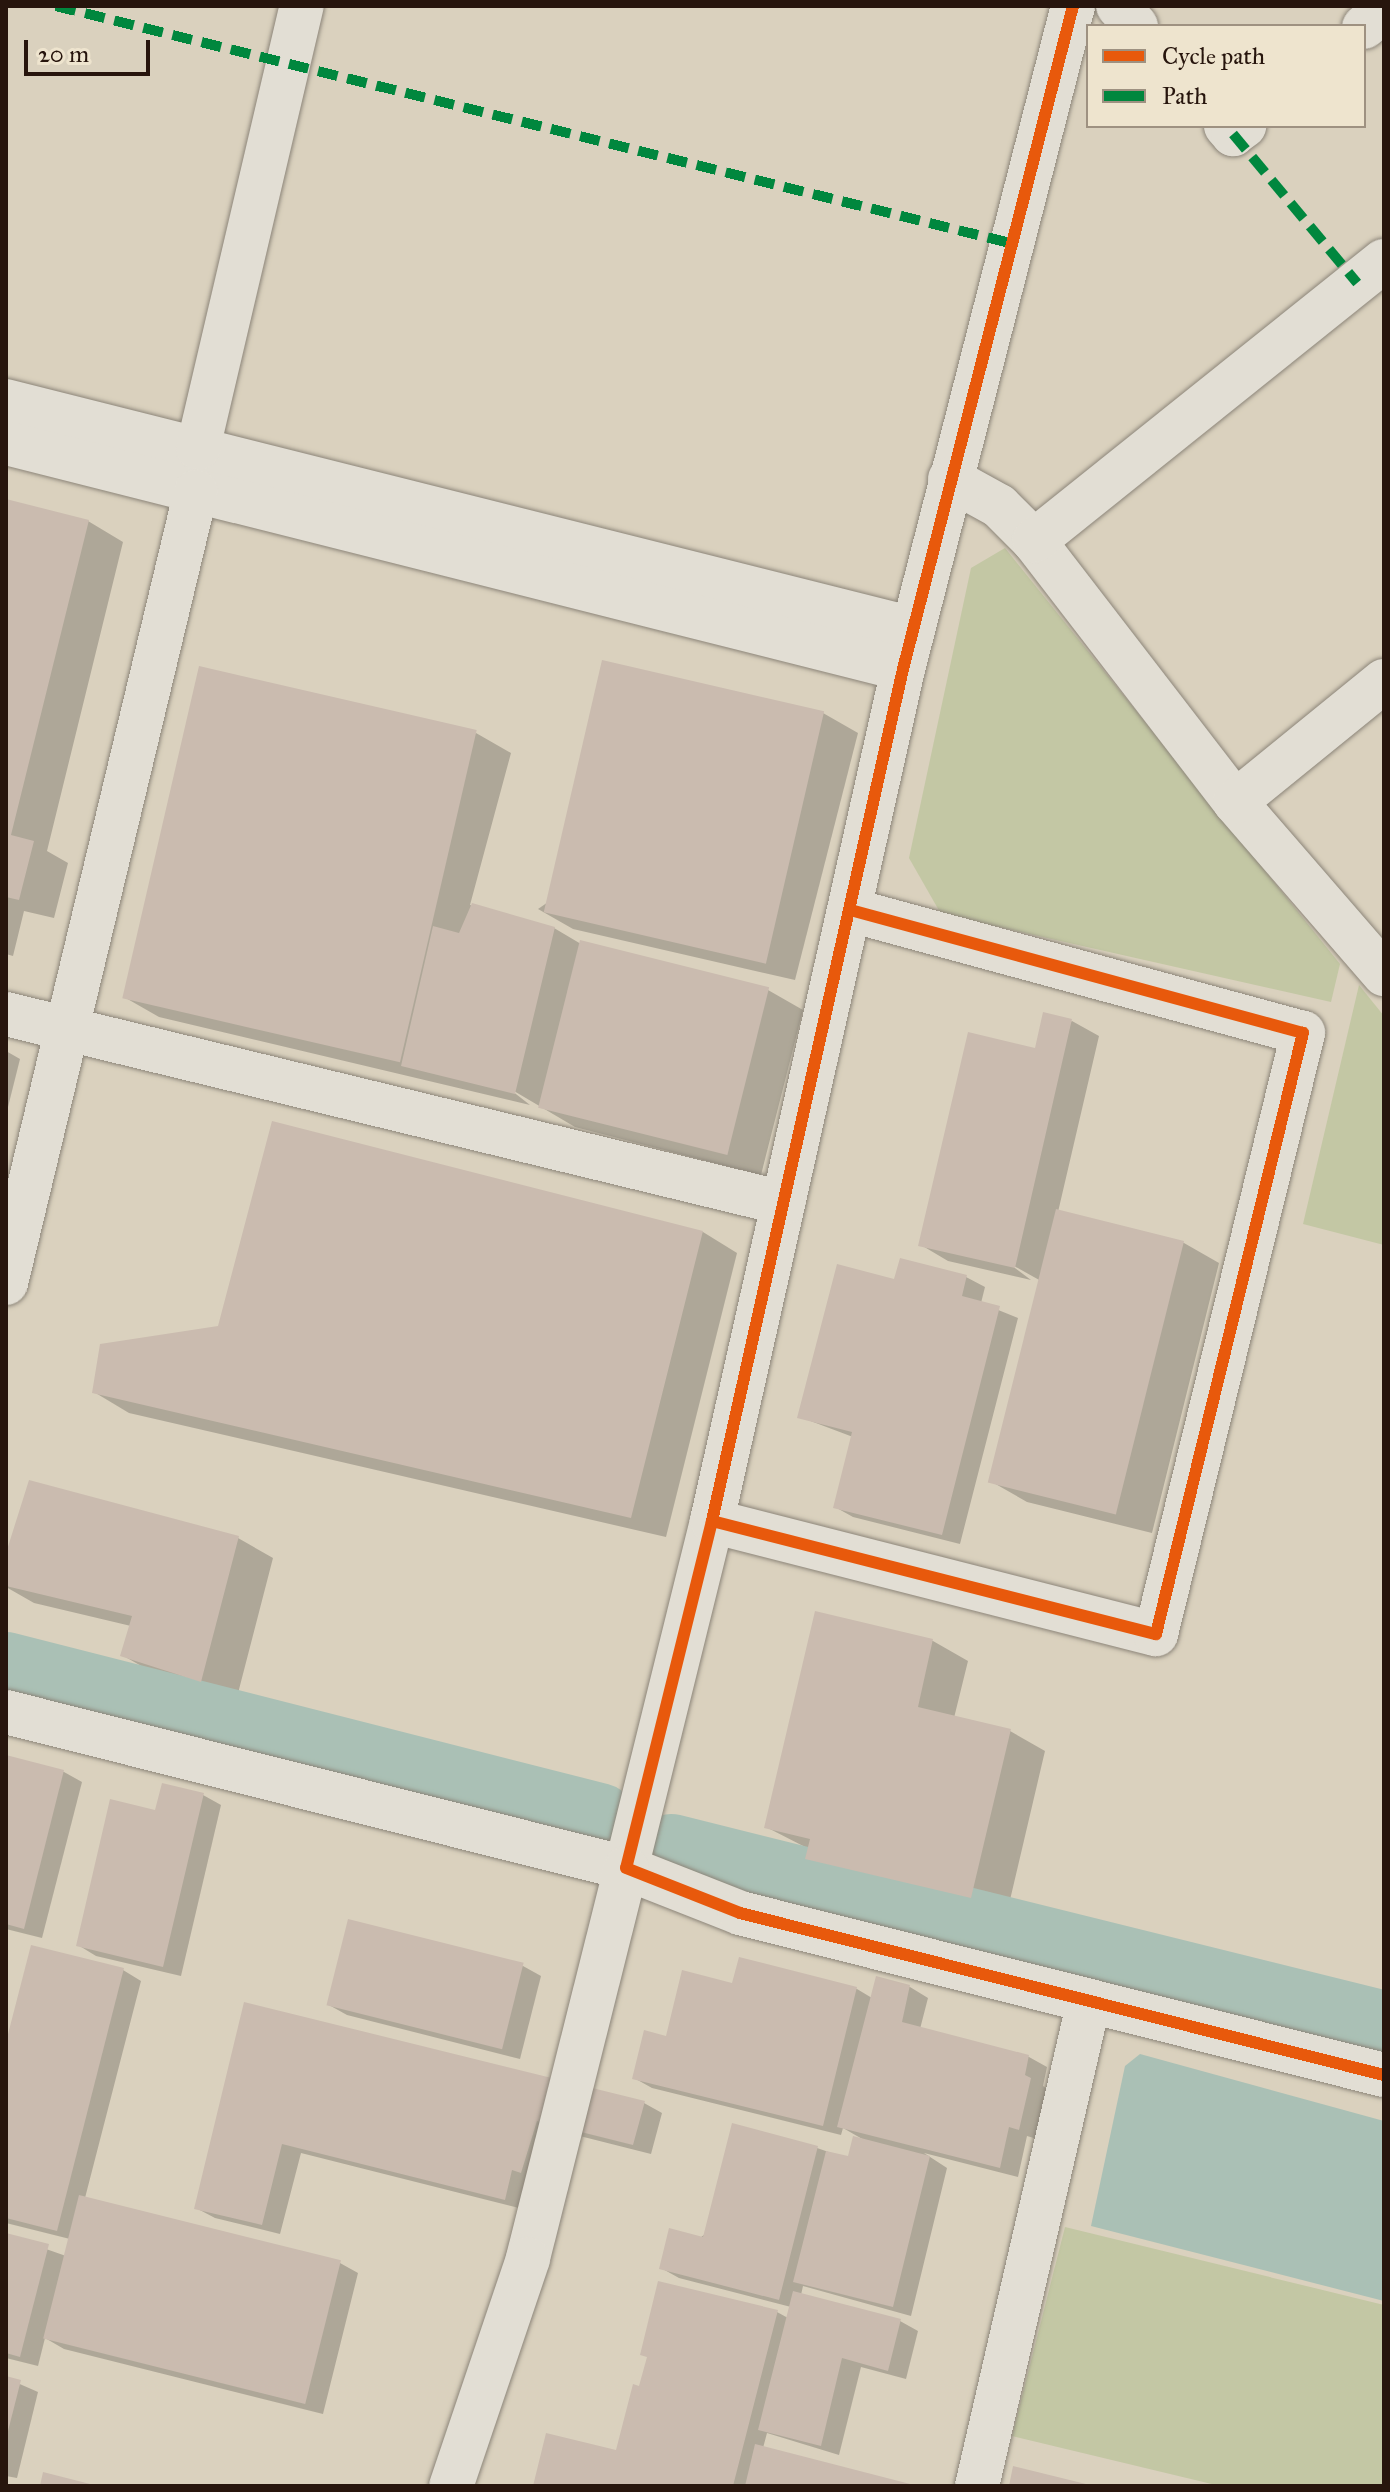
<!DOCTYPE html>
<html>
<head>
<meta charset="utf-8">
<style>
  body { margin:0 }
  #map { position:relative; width:1390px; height:2492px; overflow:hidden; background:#dad1be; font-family:"IM FELL Great Primer",serif }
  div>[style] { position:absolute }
  .green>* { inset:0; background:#c3c7a4 }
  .water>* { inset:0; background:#aac0b5 }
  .shadow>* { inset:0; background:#0003 }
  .river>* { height:76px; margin:-38px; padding:0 38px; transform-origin:38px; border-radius:38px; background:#aac0b5 }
  .building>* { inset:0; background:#cabbaf; transform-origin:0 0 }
  .roads { filter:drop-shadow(0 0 2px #8c8579) drop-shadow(0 0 2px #8c8579) }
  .minor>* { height:44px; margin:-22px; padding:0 22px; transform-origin:22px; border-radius:22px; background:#e2ded4 }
  .quiet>* { height:10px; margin-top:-5px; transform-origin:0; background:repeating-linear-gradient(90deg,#00873e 0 20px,transparent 0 30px) }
  .cycleway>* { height:12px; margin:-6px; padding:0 6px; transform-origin:6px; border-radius:6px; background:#e8590c }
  span { translate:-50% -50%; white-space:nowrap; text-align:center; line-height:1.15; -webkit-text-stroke:7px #eee4ce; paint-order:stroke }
  .frame { position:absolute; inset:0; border:8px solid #27150d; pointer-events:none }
  .legend { position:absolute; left:1086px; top:24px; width:280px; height:104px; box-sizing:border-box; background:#eee4ce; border:2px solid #9e9181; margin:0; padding:10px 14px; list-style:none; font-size:24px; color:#27150d }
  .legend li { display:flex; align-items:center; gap:16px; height:40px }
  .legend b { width:40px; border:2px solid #9e9181 }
  .scale { position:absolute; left:24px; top:40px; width:126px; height:36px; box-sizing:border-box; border:4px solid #27150d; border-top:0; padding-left:10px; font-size:24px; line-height:28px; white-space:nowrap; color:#27150d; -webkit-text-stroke:6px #eee4ce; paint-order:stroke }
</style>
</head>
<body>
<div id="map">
  <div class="green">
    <div style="clip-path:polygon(1005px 548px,1340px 964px,1331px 1002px,941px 914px,909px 858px,971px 568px)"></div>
    <div style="clip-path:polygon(1359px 985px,1384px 1016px,1384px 1245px,1303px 1224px)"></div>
    <div style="clip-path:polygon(1065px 2227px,1384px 2305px,1384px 2486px,1220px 2486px,1012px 2436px)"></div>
  </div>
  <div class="water">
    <div style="clip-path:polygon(1140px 2054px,1384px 2121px,1384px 2301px,1091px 2226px,1125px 2066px)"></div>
  </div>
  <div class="shadow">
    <div style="clip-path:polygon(6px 501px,88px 521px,123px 542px,47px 851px,68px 863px,54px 918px,24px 911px,13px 956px,6px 954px)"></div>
    <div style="clip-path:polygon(823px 713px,858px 733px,795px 980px,573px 929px,538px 909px)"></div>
    <div style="clip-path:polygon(476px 733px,511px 753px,470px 905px,554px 928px,581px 944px,768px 990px,803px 1010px,761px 1175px,575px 1127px,507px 1087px,530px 1105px,159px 1017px,124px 997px)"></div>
    <div style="clip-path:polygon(1072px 1021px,1099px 1036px,1058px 1212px,1184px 1243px,1219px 1263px,1152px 1533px,1027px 1502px,992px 1482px,1041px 1281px,1007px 1262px,1031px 1280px,948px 1261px,921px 1245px,1036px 1050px)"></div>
    <div style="clip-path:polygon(6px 1051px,20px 1059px,7px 1111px,6px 1111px)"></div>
    <div style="clip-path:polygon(703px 1232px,737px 1253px,666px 1537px,129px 1413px,94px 1392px,220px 1328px)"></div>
    <div style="clip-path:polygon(966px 1277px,985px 1287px,981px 1303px,1018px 1318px,960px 1544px,853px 1517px,835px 1507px,853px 1437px,800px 1417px,896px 1281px)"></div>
    <div style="clip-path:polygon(238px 1538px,273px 1558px,236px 1701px,157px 1675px,122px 1655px,131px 1626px,34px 1603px,6px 1587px,6px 1560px)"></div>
    <div style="clip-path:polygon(817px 1613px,933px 1641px,968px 1661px,954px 1718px,1010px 1731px,1045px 1751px,1006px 1917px,842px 1878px,807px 1858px,809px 1849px,766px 1827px)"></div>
    <div style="clip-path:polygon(6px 1757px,64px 1772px,82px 1782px,42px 1938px,6px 1929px)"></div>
    <div style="clip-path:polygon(203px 1795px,221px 1805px,181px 1976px,96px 1956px,78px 1945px,157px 1813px)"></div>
    <div style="clip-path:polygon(741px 1960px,857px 1989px,872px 1998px,877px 1978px,910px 1987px,928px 1998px,920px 2029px,1029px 2057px,1047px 2067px,1043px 2086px,1049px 2090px,1037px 2139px,1027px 2136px,1018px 2177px,924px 2153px,947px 2168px,911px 2316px,803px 2286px,801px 2295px,900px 2321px,918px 2331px,906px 2379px,861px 2367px,839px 2455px,767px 2433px,763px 2448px,911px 2486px,535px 2486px,617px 2453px,641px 2388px,777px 2312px,788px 2318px,791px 2307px,679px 2278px,661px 2268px,817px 2148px,849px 2159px,864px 2140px,843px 2128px,841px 2135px,652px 2088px,634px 2078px,667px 2038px,734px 1985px)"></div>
    <div style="clip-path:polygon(523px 1966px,541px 1976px,520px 2059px,347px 2015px,329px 2005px)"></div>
    <div style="clip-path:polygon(123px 1970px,141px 1981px,85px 2198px,340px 2263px,358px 2273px,323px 2414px,64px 2349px,45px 2338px,38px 2366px,6px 2358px,6px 2235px,66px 2256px,70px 2239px,6px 2223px,6px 2050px)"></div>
    <div style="clip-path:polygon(245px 2004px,644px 2103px,662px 2113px,651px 2154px,556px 2130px,523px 2209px,301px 2153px,280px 2234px,215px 2218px,196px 2208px)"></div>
    <div style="clip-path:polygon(6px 2378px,38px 2392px,17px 2478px,6px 2476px)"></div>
  </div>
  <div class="river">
    <div style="left:6px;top:1670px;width:612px;rotate:14.29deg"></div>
    <div style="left:671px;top:1852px;width:735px;rotate:13.94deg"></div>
  </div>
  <div class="building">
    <div style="clip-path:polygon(6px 499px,89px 520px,11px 835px,34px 841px,19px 900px,6px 897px)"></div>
    <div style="left:602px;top:660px;width:228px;height:259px;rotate:13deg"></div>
    <div style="left:199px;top:666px;width:285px;height:341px;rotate:13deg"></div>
    <div style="clip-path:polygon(472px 903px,555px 927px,515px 1094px,401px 1066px,433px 926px,459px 933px)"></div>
    <div style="left:580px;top:940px;width:195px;height:173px;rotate:14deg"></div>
    <div style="clip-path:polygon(1043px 1012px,1072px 1019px,1015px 1268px,918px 1246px,968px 1032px,1035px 1048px)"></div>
    <div style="clip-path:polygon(272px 1121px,703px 1231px,631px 1518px,92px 1393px,100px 1344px,218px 1326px)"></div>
    <div style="left:1056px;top:1209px;width:132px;height:282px;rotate:14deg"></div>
    <div style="clip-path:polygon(900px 1258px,967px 1275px,962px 1296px,1000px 1306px,942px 1535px,833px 1508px,852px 1432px,797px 1418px,837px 1264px,894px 1279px)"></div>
    <div style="clip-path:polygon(29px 1480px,239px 1536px,201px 1682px,120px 1656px,132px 1616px,6px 1586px,6px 1553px)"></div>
    <div style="clip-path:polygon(815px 1611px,933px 1639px,918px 1707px,1011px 1729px,971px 1898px,805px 1859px,810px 1839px,764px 1828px)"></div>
    <div style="clip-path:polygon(6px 1755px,64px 1770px,24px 1929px,6px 1924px)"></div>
    <div style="clip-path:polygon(162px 1783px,204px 1793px,163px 1967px,76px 1946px,110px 1799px,155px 1810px)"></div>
    <div style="left:348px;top:1919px;width:181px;height:89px;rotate:14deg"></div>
    <div style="clip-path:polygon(31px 1945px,124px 1968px,57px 2231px,6px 2218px,6px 2042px)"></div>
    <div style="clip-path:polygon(739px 1957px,857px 1987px,823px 2126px,632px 2079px,644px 2030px,666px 2036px,682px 1970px,732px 1983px)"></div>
    <div style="clip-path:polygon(876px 1976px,910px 1985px,902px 2022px,1029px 2055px,1025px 2075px,1031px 2078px,1019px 2130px,1009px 2127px,1000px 2168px,837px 2127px)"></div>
    <div style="clip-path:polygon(244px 2002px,645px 2101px,633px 2145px,537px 2121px,521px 2173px,512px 2170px,505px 2200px,282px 2144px,262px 2225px,194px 2209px)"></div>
    <div style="clip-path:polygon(732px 2123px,818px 2146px,779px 2300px,659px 2269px,669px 2228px,703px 2237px)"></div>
    <div style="clip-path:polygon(853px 2136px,930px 2156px,893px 2307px,793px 2282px,826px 2151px,848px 2156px)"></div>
    <div style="left:79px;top:2195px;width:270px;height:148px;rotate:14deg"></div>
    <div style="clip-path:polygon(6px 2233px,49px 2244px,20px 2357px,6px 2353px)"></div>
    <div style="clip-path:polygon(658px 2281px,778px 2310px,733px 2486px,533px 2486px,546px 2433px,616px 2450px,633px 2384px,639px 2386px,647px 2357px,640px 2355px)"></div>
    <div style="clip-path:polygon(793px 2291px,901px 2319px,888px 2371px,842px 2358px,821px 2446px,758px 2430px)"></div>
    <div style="clip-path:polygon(6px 2376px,21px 2380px,7px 2435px,6px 2435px)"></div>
    <div style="clip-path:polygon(755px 2444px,914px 2485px,914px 2486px,745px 2486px)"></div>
    <div style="clip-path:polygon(1013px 2466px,1090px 2485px,1090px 2486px,1009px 2486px)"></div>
    <div style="clip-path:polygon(43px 2472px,94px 2485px,94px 2486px,40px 2486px)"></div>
  </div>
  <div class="roads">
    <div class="minor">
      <div style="left:1073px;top:6px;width:684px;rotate:104.38deg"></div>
      <div style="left:903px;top:669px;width:873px;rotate:102.64deg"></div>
      <div style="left:712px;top:1521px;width:357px;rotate:103.9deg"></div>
      <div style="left:626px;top:1868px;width:123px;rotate:21.5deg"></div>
      <div style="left:740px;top:1913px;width:664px;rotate:14.12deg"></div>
      <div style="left:1118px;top:6px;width:27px;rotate:48deg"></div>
      <div style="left:1364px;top:27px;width:26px;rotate:-40deg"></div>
      <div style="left:1226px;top:126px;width:11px;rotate:49deg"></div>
      <div style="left:1233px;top:134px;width:14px;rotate:-36deg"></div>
      <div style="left:6px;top:401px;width:935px;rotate:14.11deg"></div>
      <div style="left:6px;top:443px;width:925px;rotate:14.14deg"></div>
      <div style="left:198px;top:448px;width:454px;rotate:-76.8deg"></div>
      <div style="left:950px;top:479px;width:56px;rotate:28.9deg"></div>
      <div style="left:999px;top:506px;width:49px;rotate:45deg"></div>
      <div style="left:1034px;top:541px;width:329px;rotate:52.4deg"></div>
      <div style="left:1235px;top:802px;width:228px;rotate:49.1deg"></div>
      <div style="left:1034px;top:541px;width:448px;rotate:-38.7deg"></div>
      <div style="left:1235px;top:802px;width:192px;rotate:-39.1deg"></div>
      <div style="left:6px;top:1014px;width:800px;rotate:13.67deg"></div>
      <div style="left:6px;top:1283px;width:814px;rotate:-76.51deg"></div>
      <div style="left:712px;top:1521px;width:458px;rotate:14.3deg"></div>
      <div style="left:1156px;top:1634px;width:619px;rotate:-76.26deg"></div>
      <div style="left:1303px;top:1033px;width:470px;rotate:-164.8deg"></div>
      <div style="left:6px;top:1712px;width:639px;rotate:14.12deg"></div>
      <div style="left:626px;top:1868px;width:403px;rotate:104.1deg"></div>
      <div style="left:528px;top:2259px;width:240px;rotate:108.7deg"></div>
      <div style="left:977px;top:2486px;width:498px;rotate:-77deg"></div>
    </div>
  </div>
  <div class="quiet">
    <div style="left:56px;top:6px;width:983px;rotate:13.95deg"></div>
    <div style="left:1233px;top:134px;width:194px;rotate:50.2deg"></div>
  </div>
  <div class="cycleway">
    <div style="left:1073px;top:6px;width:684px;rotate:104.38deg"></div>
    <div style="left:903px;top:669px;width:873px;rotate:102.64deg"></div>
    <div style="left:712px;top:1521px;width:357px;rotate:103.9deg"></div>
    <div style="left:626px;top:1868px;width:123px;rotate:21.5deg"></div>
    <div style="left:740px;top:1913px;width:664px;rotate:14.12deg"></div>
    <div style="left:712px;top:1521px;width:458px;rotate:14.3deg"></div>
    <div style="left:1156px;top:1634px;width:619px;rotate:-76.26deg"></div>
    <div style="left:1303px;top:1033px;width:470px;rotate:-164.8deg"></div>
  </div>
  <div class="frame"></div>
  <ul class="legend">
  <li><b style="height:10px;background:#e8590c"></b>Cycle path</li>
  <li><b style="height:10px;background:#00873e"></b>Path</li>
  </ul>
  <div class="scale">20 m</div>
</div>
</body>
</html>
